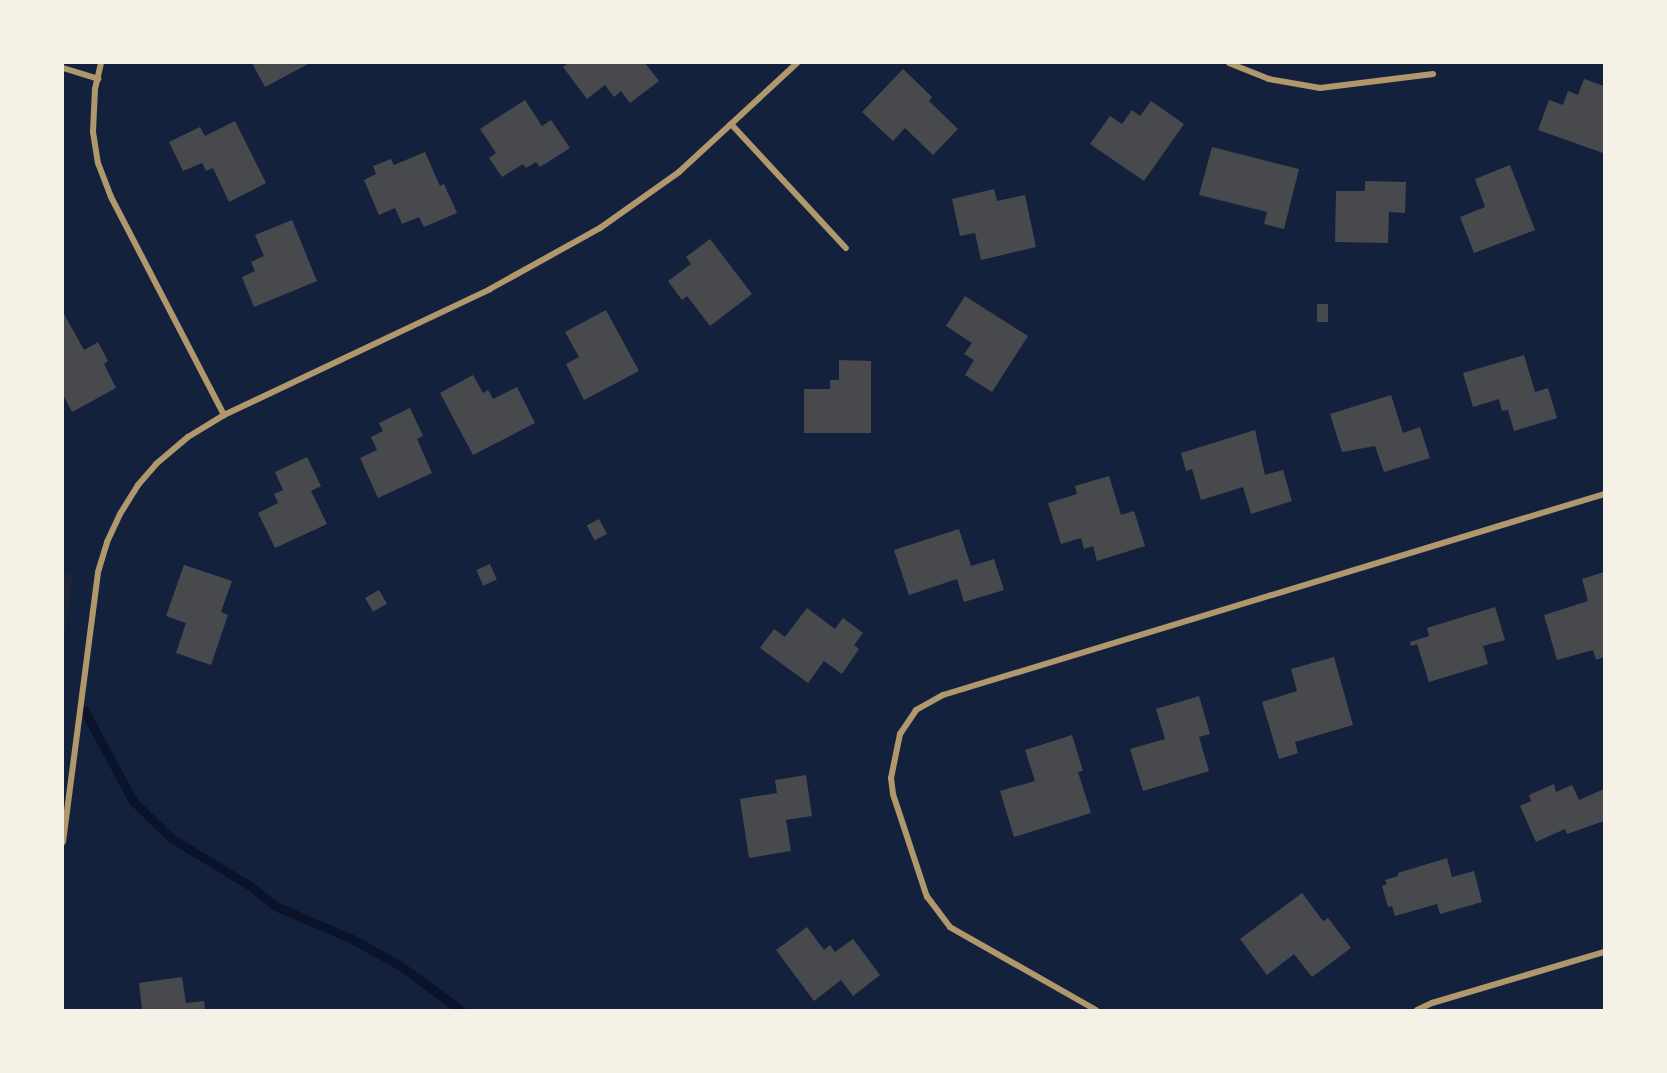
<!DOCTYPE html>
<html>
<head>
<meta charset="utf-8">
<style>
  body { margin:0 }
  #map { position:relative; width:1667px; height:1073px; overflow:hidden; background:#14213d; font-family:"Noto Sans",sans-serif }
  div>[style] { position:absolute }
  .green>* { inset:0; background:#1d2539 }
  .stream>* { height:9px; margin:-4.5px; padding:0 4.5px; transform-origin:4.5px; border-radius:4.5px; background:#0b132b }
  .building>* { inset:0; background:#48494c; transform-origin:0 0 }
  .minor>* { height:6px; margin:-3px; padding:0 3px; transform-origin:3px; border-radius:3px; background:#b1986c }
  span { translate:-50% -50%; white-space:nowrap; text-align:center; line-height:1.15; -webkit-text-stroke:5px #f6f1e7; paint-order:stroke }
  .frame { position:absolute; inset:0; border:64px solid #f6f1e7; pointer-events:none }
</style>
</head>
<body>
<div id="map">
  <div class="green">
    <div style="clip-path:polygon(63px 572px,73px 575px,63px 650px)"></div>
  </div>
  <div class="stream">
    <div style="left:84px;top:710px;width:103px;rotate:61.7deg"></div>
    <div style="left:133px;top:801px;width:53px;rotate:44.2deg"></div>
    <div style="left:171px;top:838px;width:91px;rotate:31.1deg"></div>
    <div style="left:249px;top:885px;width:33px;rotate:39deg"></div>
    <div style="left:275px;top:906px;width:84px;rotate:23.2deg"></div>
    <div style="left:352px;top:939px;width:54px;rotate:29deg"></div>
    <div style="left:399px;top:965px;width:77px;rotate:36deg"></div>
  </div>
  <div class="building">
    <div style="clip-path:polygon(252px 63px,310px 63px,265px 87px)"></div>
    <div style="clip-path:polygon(568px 63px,645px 63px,659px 81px,630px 103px,621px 91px,614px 97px,605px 85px,587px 99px,563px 67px)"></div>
    <div style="clip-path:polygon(903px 69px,932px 97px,929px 101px,958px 129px,933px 155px,905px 128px,893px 141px,862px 112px)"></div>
    <div style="clip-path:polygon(1584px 79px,1604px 86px,1603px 153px,1538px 130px,1549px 100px,1563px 105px,1568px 91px,1578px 95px)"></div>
    <div style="clip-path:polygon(525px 100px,542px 126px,551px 120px,570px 148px,540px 167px,536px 162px,526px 168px,523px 164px,502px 177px,489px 158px,496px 153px,480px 129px)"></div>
    <div style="clip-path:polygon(1151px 101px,1184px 124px,1144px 181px,1090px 144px,1110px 116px,1122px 124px,1132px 110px,1140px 116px)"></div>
    <div style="clip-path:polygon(235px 121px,266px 183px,229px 202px,213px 168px,206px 171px,202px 163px,183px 171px,169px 142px,200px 127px,205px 136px)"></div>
    <div style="clip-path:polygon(1212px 147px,1299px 169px,1284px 229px,1264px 224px,1267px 212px,1199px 195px)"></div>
    <div style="clip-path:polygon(425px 152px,440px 186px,444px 184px,457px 213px,424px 227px,419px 217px,402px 224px,395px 208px,379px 215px,364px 180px,376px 174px,373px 166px,391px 159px,394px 165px)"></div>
    <div style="clip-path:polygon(1510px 165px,1535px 230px,1474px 253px,1460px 217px,1485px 207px,1475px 179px)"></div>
    <div style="clip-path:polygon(1365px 181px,1406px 182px,1405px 213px,1389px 212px,1388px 243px,1335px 242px,1336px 191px,1365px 191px)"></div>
    <div style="clip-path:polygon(994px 189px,997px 201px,1025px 195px,1036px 247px,981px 260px,975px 233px,960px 236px,952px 199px)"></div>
    <div style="clip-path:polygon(292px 220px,317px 281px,254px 307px,242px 277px,255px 271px,251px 262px,264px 256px,255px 235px)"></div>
    <div style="clip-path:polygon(710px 239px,752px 294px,710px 326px,687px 296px,682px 300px,668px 281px,691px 264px,686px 257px)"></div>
    <div style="clip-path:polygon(965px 296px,1028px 336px,992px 392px,965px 375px,974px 360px,964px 354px,972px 343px,946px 326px)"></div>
    <div style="left:1317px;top:304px;width:11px;height:18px"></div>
    <div style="clip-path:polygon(606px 310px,639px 371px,584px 400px,566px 364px,579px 357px,565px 332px)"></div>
    <div style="clip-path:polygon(63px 312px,84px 350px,98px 342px,108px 361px,104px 364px,116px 388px,72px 412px,63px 395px)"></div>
    <div style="clip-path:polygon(1524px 355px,1535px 392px,1548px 388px,1557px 418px,1514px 431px,1508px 410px,1502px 411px,1499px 399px,1473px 407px,1463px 373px)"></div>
    <div style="clip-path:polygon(839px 360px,871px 361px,871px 433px,804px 433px,804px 389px,830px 389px,830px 380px,839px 380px)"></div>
    <div style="clip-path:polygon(473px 375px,483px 393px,488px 390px,493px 399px,517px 387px,535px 423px,473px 455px,440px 393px)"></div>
    <div style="clip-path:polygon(1391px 395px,1403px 433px,1420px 427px,1430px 458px,1384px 472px,1375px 446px,1342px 452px,1330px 414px)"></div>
    <div style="clip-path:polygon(410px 408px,423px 436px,417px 439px,432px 473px,378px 498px,360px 458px,377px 450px,371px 437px,383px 431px,379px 423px)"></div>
    <div style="clip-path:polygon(1255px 430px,1265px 475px,1283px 470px,1292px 501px,1251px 514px,1243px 487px,1201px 500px,1192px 469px,1186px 471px,1181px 453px)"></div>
    <div style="clip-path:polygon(307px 457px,321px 486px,311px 491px,327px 524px,275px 548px,258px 513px,278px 503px,274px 494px,283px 490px,275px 472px)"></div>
    <div style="clip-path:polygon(1109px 476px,1121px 515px,1134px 511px,1145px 546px,1097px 561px,1093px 546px,1084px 549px,1081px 538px,1061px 544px,1048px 503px,1077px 494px,1075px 486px)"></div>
    <div style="left:599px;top:519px;width:17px;height:14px;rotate:62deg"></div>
    <div style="clip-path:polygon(959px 529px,971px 566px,994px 559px,1004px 590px,964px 602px,957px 579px,909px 595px,894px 550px)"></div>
    <div style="left:490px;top:564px;width:17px;height:15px;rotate:66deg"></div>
    <div style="clip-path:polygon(184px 565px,232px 581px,221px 612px,228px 615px,211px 665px,176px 653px,186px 623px,166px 616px)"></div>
    <div style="clip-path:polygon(1604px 572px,1604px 657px,1596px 660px,1593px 650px,1557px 660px,1544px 615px,1588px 601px,1582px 579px)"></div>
    <div style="left:379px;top:590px;width:16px;height:16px;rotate:60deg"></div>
    <div style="clip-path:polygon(1495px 607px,1505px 640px,1483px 646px,1488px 664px,1429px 682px,1417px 644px,1411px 646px,1410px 642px,1429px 636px,1427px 628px)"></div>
    <div style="clip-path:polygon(807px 608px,835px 629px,843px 618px,863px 633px,854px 645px,859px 649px,842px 674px,824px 661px,808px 683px,760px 648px,774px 629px,785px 637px)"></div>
    <div style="clip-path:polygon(1334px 657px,1353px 725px,1295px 742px,1298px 753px,1279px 759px,1262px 702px,1297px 691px,1291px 669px)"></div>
    <div style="clip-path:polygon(1199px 696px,1210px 734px,1199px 737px,1209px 771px,1143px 791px,1130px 749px,1165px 739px,1156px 709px)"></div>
    <div style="clip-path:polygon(1072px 735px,1083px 771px,1078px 772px,1091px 813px,1014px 837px,1000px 791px,1035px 781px,1025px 750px)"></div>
    <div style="clip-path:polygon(806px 775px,812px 816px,786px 820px,791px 851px,749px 858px,740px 799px,777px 793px,775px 780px)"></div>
    <div style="clip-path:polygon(1554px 784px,1556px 792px,1572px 785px,1579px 800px,1604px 789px,1604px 821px,1567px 834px,1565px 829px,1536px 842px,1520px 806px,1531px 801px,1529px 795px)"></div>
    <div style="clip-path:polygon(1447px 858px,1452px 877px,1474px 871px,1482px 902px,1440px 914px,1437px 904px,1395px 916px,1392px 906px,1388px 907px,1382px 886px,1387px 884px,1385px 880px,1398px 876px,1398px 873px)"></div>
    <div style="clip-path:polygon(1302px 893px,1323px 921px,1328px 918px,1351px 948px,1312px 977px,1294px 954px,1267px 975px,1240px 939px)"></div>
    <div style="clip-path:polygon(807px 927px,824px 950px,830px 945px,835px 952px,853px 939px,880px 975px,853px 996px,841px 980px,814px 1001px,776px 950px)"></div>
    <div style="clip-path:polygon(182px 977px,186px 1003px,204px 1001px,205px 1010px,142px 1010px,139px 983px)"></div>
  </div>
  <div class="minor">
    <div style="left:101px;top:63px;width:27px;rotate:103deg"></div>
    <div style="left:95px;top:89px;width:43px;rotate:92.7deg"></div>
    <div style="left:93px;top:132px;width:31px;rotate:81deg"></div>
    <div style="left:98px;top:163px;width:36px;rotate:69deg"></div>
    <div style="left:111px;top:197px;width:246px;rotate:62.6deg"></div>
    <div style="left:1229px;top:63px;width:43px;rotate:21.8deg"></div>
    <div style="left:1269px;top:79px;width:52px;rotate:10deg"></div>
    <div style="left:1320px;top:88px;width:114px;rotate:-7.1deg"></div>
    <div style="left:63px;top:68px;width:37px;rotate:17deg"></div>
    <div style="left:731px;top:124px;width:169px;rotate:47.2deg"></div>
    <div style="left:63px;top:842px;width:272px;rotate:-82.6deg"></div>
    <div style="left:98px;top:572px;width:31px;rotate:-73deg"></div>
    <div style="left:107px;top:542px;width:31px;rotate:-65deg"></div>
    <div style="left:120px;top:514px;width:34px;rotate:-58deg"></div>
    <div style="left:138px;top:485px;width:28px;rotate:-49deg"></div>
    <div style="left:156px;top:464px;width:42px;rotate:-40.2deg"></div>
    <div style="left:188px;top:437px;width:42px;rotate:-31.4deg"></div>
    <div style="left:224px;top:415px;width:294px;rotate:-25.3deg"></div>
    <div style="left:490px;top:289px;width:126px;rotate:-29deg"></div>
    <div style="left:600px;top:228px;width:97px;rotate:-35.3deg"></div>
    <div style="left:679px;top:172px;width:161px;rotate:-42.7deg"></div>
    <div style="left:1096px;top:1010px;width:168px;rotate:-150.4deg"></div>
    <div style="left:950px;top:927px;width:38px;rotate:-127deg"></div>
    <div style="left:927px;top:897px;width:108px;rotate:-108.3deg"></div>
    <div style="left:893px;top:794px;width:16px;rotate:-97deg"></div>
    <div style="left:891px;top:778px;width:45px;rotate:-78.4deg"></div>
    <div style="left:900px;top:734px;width:29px;rotate:-56deg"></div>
    <div style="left:916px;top:710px;width:31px;rotate:-29deg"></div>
    <div style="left:943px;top:695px;width:691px;rotate:-16.91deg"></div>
    <div style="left:1417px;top:1010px;width:17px;rotate:-25deg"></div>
    <div style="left:1432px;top:1003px;width:179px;rotate:-16.5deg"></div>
  </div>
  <div class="frame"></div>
</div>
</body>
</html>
